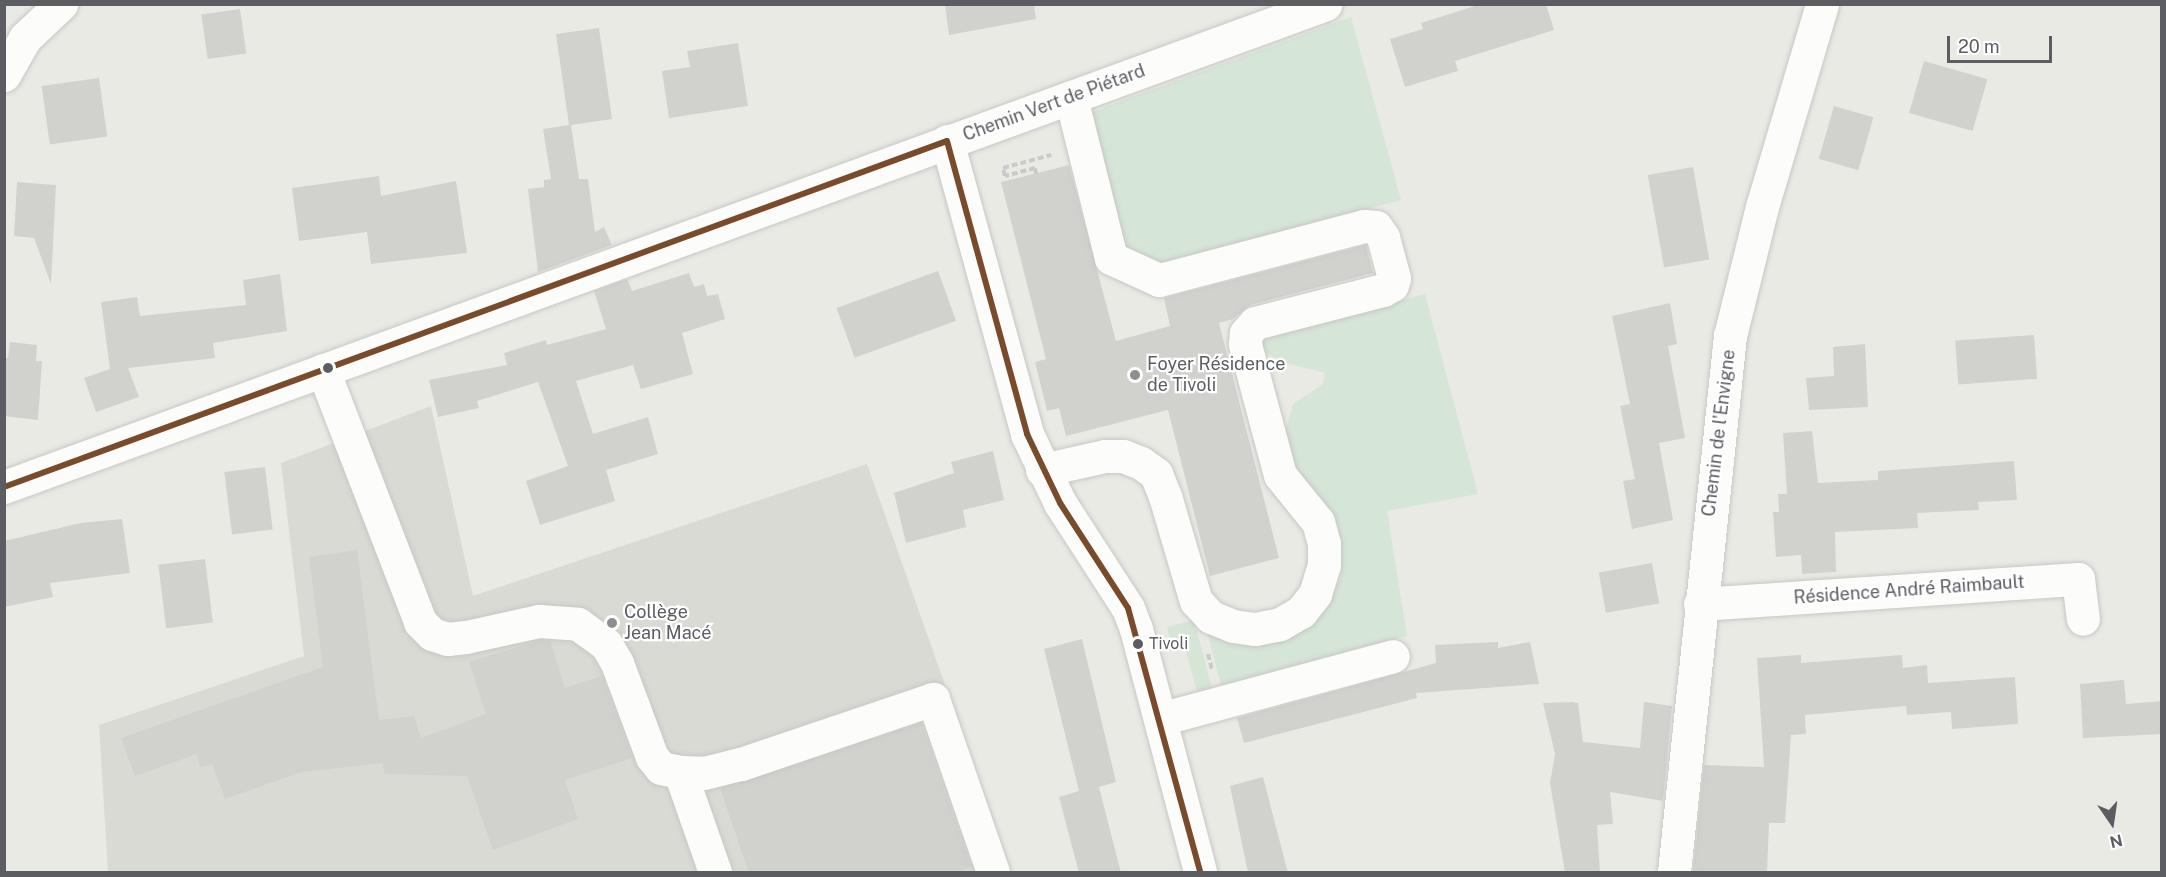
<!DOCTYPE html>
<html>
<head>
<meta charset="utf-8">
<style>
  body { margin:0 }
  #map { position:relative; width:2166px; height:877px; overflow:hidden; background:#eaeae5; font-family:"Public Sans",sans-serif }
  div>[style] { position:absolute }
  .education>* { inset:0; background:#dadad4 }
  .green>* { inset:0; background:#d5e5d6 }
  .building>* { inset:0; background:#d1d1ce; transform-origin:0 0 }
  .path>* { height:4px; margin-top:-2px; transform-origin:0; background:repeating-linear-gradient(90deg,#c8cbca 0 6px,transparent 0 9px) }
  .roads { filter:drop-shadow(0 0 2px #c7c7c5) drop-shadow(0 0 2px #c7c7c5) }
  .minor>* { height:33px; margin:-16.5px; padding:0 16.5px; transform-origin:16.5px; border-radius:16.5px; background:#fcfcfb }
  .bus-1>* { height:6px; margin:-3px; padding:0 3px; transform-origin:3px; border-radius:3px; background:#7a4b2a }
  .dots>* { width:16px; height:16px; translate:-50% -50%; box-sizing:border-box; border:3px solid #fff; border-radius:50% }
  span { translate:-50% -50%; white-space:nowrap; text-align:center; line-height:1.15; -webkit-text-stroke:4.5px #fff; paint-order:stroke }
  .bus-label { font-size:16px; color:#5b5d62 }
  .left { translate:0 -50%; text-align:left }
  .street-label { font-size:18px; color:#5b5d62 }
  .poi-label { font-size:18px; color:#5b5d62 }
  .frame { position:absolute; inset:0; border:6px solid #5b5d62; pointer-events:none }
  .north { position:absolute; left:2082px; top:793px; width:60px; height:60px; -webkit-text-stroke:4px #fff; paint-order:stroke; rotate:167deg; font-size:16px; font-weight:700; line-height:24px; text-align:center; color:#5b5d62 }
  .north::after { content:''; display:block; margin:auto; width:21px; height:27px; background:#5b5d62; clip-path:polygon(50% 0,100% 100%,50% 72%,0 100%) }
  .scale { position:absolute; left:1947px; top:36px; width:105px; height:27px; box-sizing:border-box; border:3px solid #5b5d62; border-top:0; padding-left:8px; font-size:18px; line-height:21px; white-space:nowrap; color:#5b5d62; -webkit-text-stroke:4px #fff; paint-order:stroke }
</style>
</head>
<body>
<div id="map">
  <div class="education">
    <div style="clip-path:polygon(431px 406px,473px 596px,867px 464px,1011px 872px,108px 872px,99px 725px,304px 656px,281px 463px)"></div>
  </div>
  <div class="green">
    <div style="clip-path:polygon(1351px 17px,1401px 200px,1157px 264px,1118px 246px,1086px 114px)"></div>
    <div style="clip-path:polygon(1425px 294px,1478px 494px,1387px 511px,1407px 636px,1221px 685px,1206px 628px,1310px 626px,1322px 614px,1341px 577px,1341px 539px,1334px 522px,1294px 466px,1285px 433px,1293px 404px,1323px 384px,1325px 373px,1282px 362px,1260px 349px,1261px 338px)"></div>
    <div style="clip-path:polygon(1194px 620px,1212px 688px,1197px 692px,1184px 644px,1172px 646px,1167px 627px)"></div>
  </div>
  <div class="building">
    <div style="clip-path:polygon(945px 4px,1034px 4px,1036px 19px,949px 35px)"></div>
    <div style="clip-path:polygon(1481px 4px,1546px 4px,1554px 30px,1455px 61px,1458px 71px,1405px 87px,1390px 39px,1423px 29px,1421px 23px)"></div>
    <div style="left:240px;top:9px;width:45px;height:39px;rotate:82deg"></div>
    <div style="clip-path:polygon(599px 28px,612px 119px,571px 125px,579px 179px,588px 179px,595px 232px,604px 227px,612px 245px,538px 272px,528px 189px,544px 187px,544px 180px,551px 179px,543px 129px,569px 125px,556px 34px)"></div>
    <div style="clip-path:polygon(738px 43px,748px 106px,669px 118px,662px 71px,690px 67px,687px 51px)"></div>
    <div style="left:1924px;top:61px;width:66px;height:54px;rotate:16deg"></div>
    <div style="left:99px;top:78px;width:59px;height:58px;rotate:82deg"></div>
    <div style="left:1834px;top:106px;width:41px;height:55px;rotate:16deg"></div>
    <div style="clip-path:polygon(1069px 165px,1116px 341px,1170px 326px,1164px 298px,1366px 245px,1373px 273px,1250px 305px,1233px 319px,1219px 323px,1279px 558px,1210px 576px,1168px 410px,1066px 436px,1059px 408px,1047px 411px,1035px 362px,1046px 359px,1001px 182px)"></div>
    <div style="left:1693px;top:167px;width:94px;height:46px;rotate:80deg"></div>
    <div style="clip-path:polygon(379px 176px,381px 196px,456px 181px,467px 253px,371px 264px,367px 232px,299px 241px,292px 188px)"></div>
    <div style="clip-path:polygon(17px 182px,56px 185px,51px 284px,34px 238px,14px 236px)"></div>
    <div style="left:938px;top:271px;width:53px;height:108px;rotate:70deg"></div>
    <div style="clip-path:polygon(689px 273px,694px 287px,704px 284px,707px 296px,718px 294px,725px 319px,682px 333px,693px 374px,641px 389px,633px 365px,576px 381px,593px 434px,648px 417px,658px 454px,606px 470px,615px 501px,540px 525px,526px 481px,568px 466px,538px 382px,477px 401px,479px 408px,438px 417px,429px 380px,507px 365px,504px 353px,546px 340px,547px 345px,606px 329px,594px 291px,627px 279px,632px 291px)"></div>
    <div style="clip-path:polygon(280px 274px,287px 331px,213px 343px,215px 358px,128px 368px,139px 397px,96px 412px,84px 378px,110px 369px,101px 302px,137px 297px,140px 316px,246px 305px,243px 280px)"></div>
    <div style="clip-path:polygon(1670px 303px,1677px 344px,1668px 346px,1685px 438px,1659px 443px,1673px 520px,1632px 529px,1623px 481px,1635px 479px,1620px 406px,1630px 404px,1612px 316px)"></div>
    <div style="left:2034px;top:335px;width:44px;height:79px;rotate:86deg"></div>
    <div style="clip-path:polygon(10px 342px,37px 345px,36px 361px,42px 361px,38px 420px,4px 416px,4px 358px,8px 358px)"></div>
    <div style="clip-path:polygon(1865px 344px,1868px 407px,1809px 410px,1806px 378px,1834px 376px,1833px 347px)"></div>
    <div style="clip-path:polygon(1812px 431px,1818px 483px,1878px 480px,1878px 471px,2014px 461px,2017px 500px,1978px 502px,1979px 510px,1917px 513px,1918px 528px,1835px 532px,1836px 572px,1802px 574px,1801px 555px,1776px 557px,1773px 512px,1779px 512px,1778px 494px,1787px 494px,1783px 433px)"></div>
    <div style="clip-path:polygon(993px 451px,1004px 500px,963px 510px,966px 527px,906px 543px,894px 493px,954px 473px,951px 462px)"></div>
    <div style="left:265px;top:467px;width:63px;height:41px;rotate:83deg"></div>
    <div style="clip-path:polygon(122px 519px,130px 573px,50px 583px,53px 597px,4px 607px,4px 541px,81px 523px)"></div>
    <div style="clip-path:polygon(357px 550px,379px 720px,414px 716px,421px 738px,486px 714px,469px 662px,540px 640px,550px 641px,565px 688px,602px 676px,632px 758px,565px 780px,578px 819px,493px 850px,467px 776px,385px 774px,382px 763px,301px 772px,225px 799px,212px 764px,200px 767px,197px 754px,135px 776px,121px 738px,323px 667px,309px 557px)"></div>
    <div style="left:205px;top:559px;width:64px;height:47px;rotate:83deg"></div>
    <div style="left:1652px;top:563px;width:41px;height:54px;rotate:80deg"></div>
    <div style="clip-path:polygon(1082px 639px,1116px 782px,1099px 787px,1121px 873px,1079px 873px,1059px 797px,1079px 791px,1044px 649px)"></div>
    <div style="clip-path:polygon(1498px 642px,1498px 648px,1530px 642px,1539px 684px,1416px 693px,1417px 698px,1244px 743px,1237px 718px,1436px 663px,1435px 645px)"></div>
    <div style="clip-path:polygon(1801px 655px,1801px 663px,1902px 655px,1903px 668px,1927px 665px,1928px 683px,2015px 677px,2018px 724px,1952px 729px,1951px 712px,1907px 715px,1906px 706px,1805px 715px,1806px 734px,1791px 735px,1785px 823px,1769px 823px,1767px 873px,1693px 873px,1704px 765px,1764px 767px,1757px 658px)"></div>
    <div style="clip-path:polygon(2124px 680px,2126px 704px,2162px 701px,2162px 734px,2083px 738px,2080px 684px)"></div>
    <div style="clip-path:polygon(1572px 702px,1578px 703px,1583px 742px,1640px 748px,1644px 702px,1672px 706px,1663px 801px,1610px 792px,1613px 824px,1597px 825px,1600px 873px,1565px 873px,1550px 783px,1555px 754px,1543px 703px)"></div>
    <div style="clip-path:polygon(921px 723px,971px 867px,956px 873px,749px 873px,720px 788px)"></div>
    <div style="clip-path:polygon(1263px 777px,1276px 827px,1288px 873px,1248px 873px,1230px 786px)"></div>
  </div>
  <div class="path">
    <div style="left:1036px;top:174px;width:6px;rotate:-99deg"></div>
    <div style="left:1035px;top:168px;width:31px;rotate:165deg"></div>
    <div style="left:1005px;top:176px;width:8px;rotate:-104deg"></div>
    <div style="left:1003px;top:168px;width:50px;rotate:-15.2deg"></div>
    <div style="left:1208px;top:654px;width:16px;rotate:76deg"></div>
  </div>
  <div class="roads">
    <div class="minor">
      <div style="left:4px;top:75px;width:43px;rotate:-60.4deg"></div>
      <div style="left:25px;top:38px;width:50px;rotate:-43.4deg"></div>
      <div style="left:947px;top:141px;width:304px;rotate:74.7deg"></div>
      <div style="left:1027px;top:434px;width:76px;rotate:64.4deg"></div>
      <div style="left:1060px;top:503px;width:125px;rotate:57.1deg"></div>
      <div style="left:1128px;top:608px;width:22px;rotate:69deg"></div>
      <div style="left:1136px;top:629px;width:251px;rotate:75.2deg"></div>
      <div style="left:323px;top:370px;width:270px;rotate:68.9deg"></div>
      <div style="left:420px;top:622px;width:17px;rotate:45deg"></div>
      <div style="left:432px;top:634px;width:16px;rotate:18deg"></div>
      <div style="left:447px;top:639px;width:19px;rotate:-6deg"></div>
      <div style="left:466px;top:637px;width:75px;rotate:-12.4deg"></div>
      <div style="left:539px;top:621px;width:39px;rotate:4deg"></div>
      <div style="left:578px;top:624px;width:34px;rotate:36deg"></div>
      <div style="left:606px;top:644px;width:22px;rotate:60deg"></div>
      <div style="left:617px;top:663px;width:100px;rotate:69.6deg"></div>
      <div style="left:652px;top:757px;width:14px;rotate:51deg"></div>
      <div style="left:661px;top:768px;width:19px;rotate:12deg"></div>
      <div style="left:680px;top:772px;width:24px;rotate:2deg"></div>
      <div style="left:704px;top:773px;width:38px;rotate:-14deg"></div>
      <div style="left:741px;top:764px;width:203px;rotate:-18.7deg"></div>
      <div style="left:933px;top:699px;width:183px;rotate:70.9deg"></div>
      <div style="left:1042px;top:470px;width:65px;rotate:-12.5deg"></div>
      <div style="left:1105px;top:456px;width:18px"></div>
      <div style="left:1123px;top:456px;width:19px;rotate:21deg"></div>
      <div style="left:1141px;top:463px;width:19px;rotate:36deg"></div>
      <div style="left:1156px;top:474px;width:24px;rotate:68deg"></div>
      <div style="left:1165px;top:496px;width:109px;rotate:73.6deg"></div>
      <div style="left:1196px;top:601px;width:22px;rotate:47deg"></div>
      <div style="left:1211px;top:617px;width:24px;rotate:22deg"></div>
      <div style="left:1233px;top:626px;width:22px;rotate:8deg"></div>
      <div style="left:1255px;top:629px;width:25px;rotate:-11deg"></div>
      <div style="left:1280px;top:624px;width:24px;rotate:-30deg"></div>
      <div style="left:1301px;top:612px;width:23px;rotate:-52deg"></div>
      <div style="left:1315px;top:594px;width:30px;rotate:-73deg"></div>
      <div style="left:1324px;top:565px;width:21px;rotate:-90deg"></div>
      <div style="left:1324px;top:544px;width:23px;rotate:-105deg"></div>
      <div style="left:1318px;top:522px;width:60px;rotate:-129deg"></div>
      <div style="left:1280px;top:475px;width:136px;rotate:-105deg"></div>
      <div style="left:1245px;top:344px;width:11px;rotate:-85deg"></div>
      <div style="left:1246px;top:333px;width:13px;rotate:-48deg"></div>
      <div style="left:1255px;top:323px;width:132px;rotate:-14.5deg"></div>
      <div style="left:1383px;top:290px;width:10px;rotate:-29deg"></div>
      <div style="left:1392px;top:285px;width:7px;rotate:-74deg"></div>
      <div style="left:1394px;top:278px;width:42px;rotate:-105deg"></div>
      <div style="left:1383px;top:237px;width:12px;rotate:-125deg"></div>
      <div style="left:1376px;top:227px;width:12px;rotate:-175deg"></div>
      <div style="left:1364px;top:226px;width:212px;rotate:165.2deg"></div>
      <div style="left:1159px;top:280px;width:53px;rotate:-155.4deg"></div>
      <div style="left:1111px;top:258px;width:166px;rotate:-104deg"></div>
      <div style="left:4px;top:487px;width:1407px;rotate:-20.07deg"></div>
      <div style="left:1700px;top:604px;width:379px;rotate:-3.8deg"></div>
      <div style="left:2078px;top:579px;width:40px;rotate:82.9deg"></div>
      <div style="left:1160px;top:719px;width:241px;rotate:-15.1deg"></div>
      <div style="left:680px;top:772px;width:106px;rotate:70.7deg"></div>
      <div style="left:1674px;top:872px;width:539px;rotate:-84.04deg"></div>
      <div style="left:1730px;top:336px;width:133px;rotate:-76.1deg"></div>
      <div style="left:1762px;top:207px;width:212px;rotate:-73.5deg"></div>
    </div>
  </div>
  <div class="bus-1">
    <div style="left:947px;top:141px;width:304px;rotate:74.7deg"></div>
    <div style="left:1027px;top:434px;width:76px;rotate:64.4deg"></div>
    <div style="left:1060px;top:503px;width:125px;rotate:57.1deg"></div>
    <div style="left:1128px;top:608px;width:274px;rotate:74.7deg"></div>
    <div style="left:4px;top:487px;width:1004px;rotate:-20.15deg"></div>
  </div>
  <div class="dots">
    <div style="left:328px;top:368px;background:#5b5d62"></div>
    <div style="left:1135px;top:375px;background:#8d8e90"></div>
    <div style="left:612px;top:623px;background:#8d8e90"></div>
    <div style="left:1138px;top:644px;background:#5b5d62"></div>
  </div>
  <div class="bus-label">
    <span class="left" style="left:1149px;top:644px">Tivoli</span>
  </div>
  <div class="street-label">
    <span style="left:1054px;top:103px;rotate:-20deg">Chemin Vert de Piétard</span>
    <span style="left:1719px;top:433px;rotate:-83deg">Chemin de l'Envigne</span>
    <span style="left:1909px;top:590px;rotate:-4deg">Résidence André Raimbault</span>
  </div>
  <div class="poi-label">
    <span class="left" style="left:1147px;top:375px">Foyer Résidence<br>de Tivoli</span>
    <span class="left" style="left:624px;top:623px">Collège<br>Jean Macé</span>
  </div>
  <div class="frame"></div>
  <div class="north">N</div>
  <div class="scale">20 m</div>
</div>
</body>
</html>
